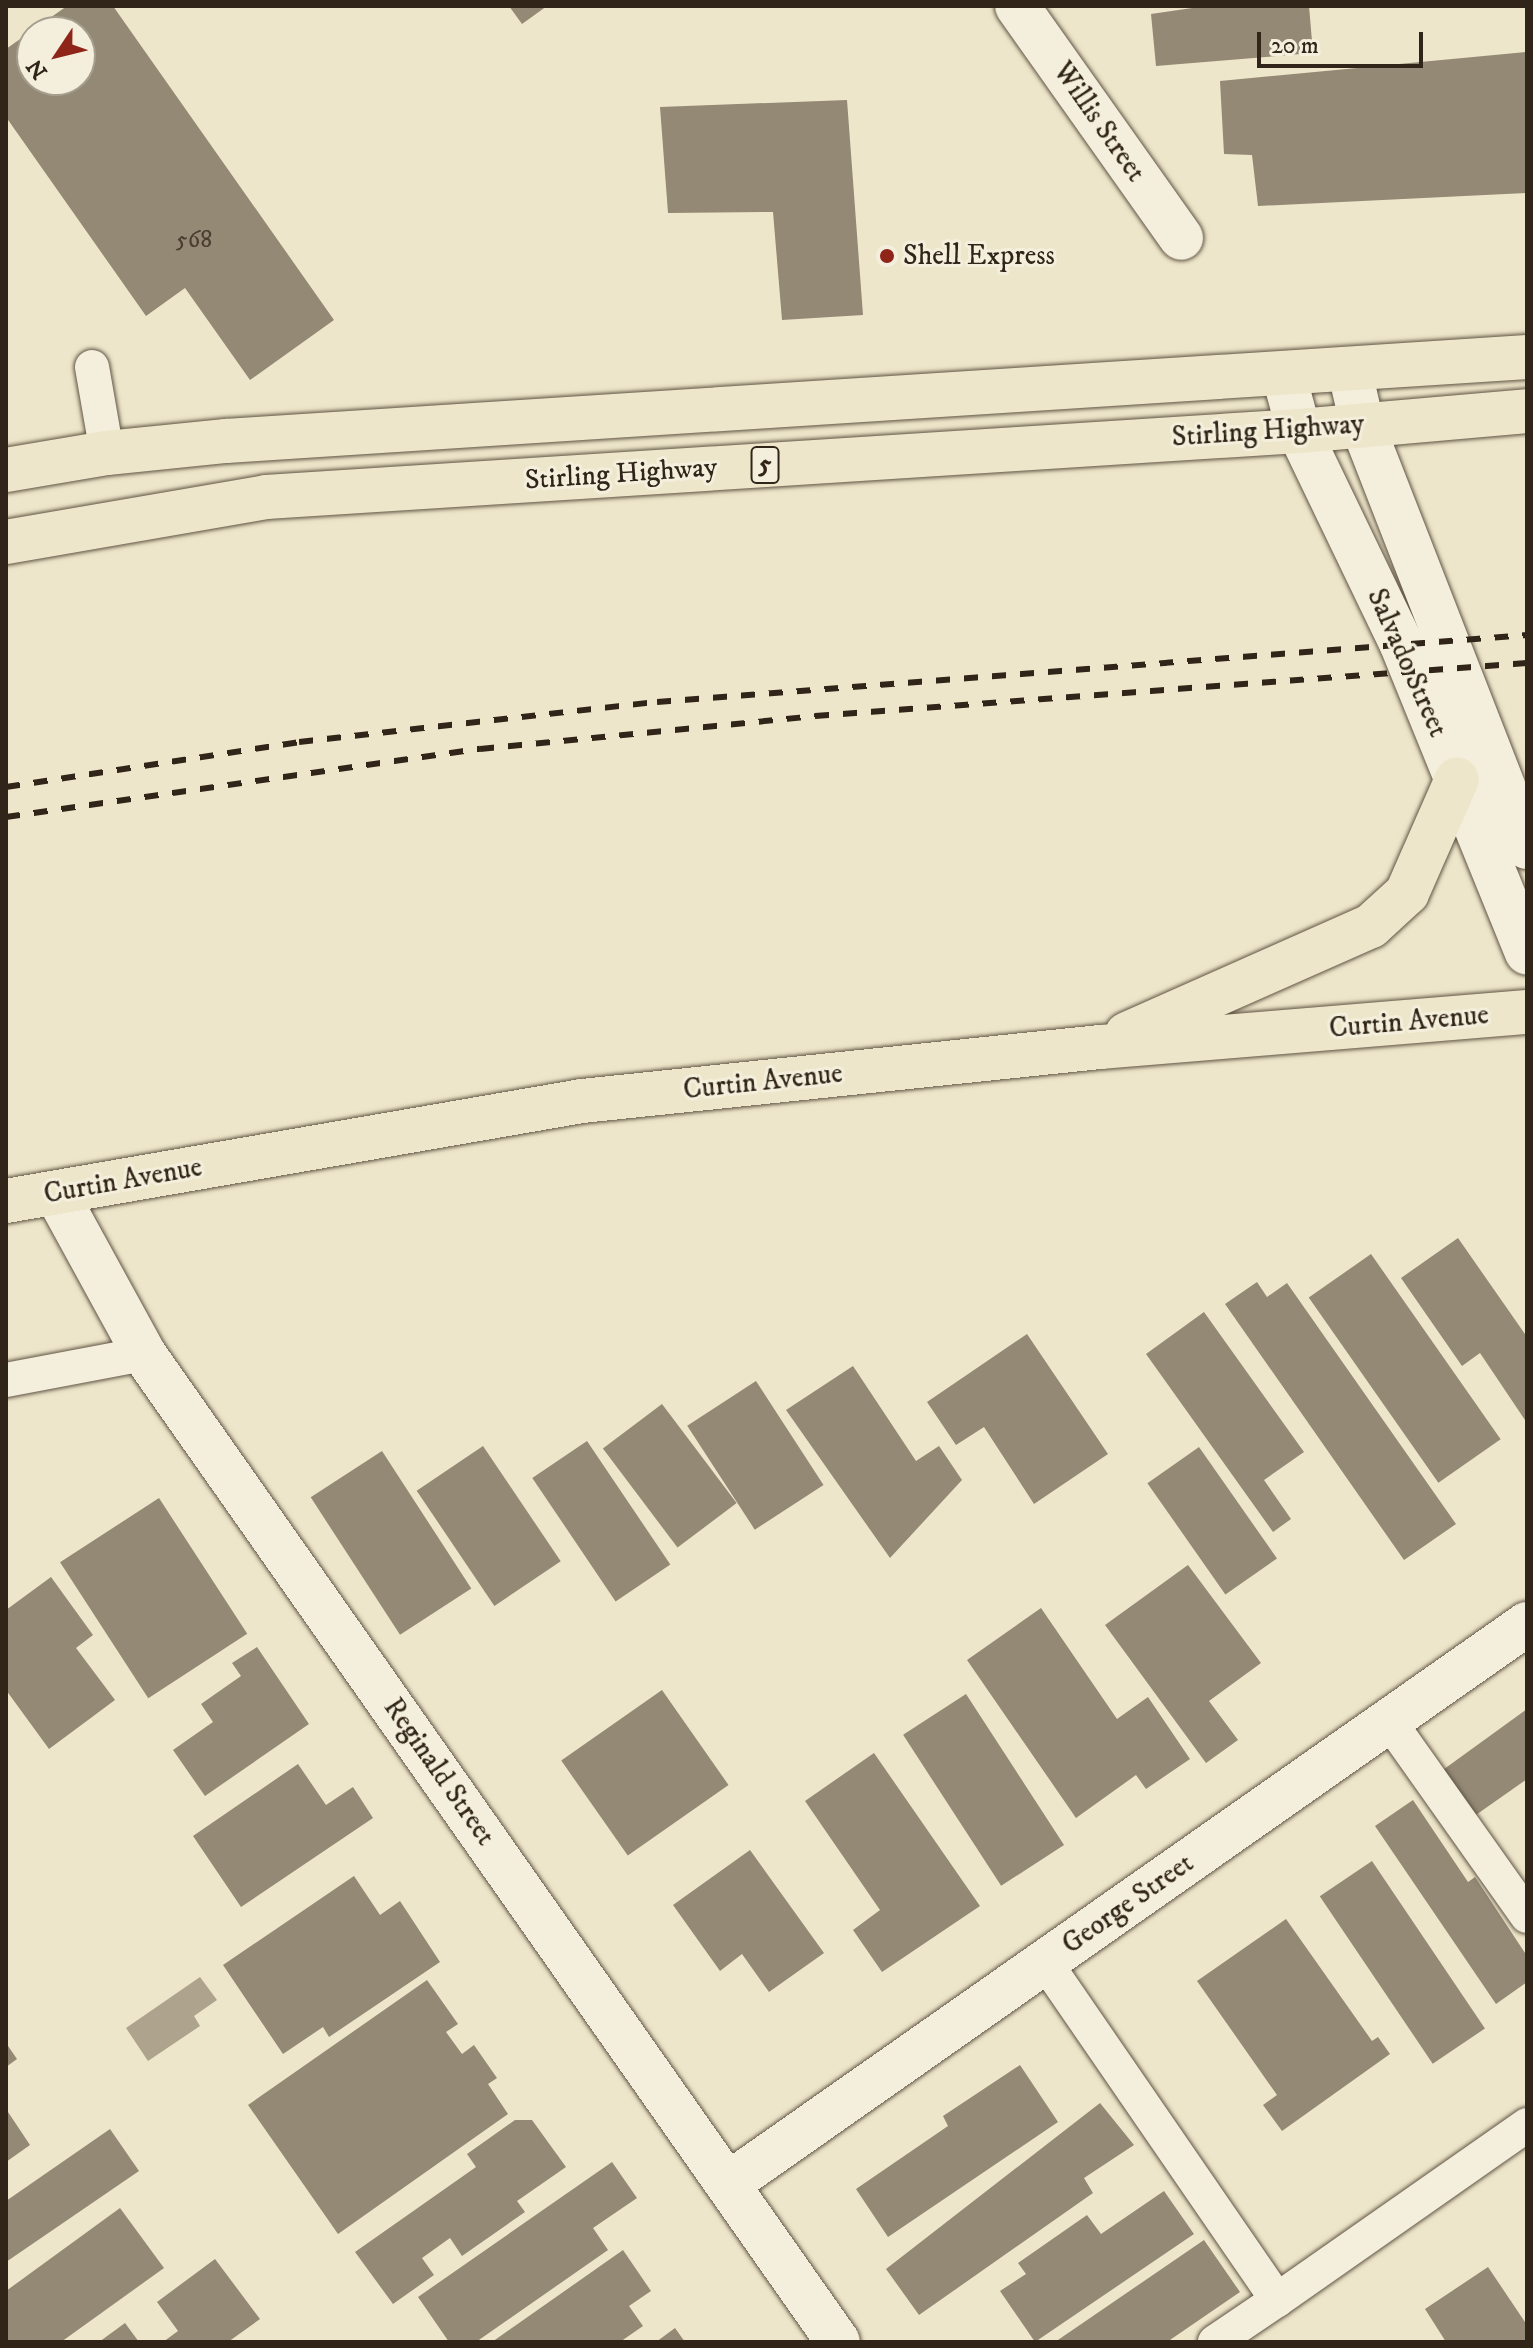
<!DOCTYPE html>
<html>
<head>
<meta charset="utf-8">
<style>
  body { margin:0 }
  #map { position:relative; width:1533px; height:2348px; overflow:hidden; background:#eee6ca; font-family:"IM FELL DW Pica",serif }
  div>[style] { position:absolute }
  .water>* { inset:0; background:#aea48d }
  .building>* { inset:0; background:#938975; transform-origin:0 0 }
  .roads { filter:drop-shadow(0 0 2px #605444) drop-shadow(0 0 2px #605444) }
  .lane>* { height:34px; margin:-17px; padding:0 17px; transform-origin:17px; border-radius:17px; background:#f4efdd }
  .street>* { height:44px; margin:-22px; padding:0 22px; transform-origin:22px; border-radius:22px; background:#f4efdd }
  .secondary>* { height:44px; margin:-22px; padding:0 22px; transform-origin:22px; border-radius:22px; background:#f4efdd }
  .primary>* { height:44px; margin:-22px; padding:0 22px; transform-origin:22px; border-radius:22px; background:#eee6ca }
  .highway>* { height:44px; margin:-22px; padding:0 22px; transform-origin:22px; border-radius:22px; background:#eee6ca }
  .rail>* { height:6px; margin-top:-3px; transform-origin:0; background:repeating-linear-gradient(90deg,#312418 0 14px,transparent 0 28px) }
  .dots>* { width:22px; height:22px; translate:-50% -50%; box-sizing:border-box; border:4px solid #f4efdd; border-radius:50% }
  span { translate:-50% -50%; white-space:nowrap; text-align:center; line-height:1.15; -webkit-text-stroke:6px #f4efdd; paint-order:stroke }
  .number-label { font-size:24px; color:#4a3d2f }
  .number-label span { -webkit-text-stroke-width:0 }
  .shield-label span { padding:2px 6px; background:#f4efdd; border:2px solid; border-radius:6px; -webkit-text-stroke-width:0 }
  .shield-label { font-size:26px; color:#312418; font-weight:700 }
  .street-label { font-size:28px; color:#312418 }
  .poi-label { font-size:28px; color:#312418 }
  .left { translate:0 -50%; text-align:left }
  .frame { position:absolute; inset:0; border:8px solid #312418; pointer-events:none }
  .north { position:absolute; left:16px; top:16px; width:80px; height:80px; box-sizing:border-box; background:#f4efdd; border:2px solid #a69e8e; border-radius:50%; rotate:235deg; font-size:22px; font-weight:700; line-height:32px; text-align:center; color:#312418 }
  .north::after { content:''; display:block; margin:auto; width:28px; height:36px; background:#8f2418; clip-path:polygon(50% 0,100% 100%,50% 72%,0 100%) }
  .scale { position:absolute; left:1257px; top:32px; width:166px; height:36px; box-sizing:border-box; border:4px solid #312418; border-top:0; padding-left:10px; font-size:24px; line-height:28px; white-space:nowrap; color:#312418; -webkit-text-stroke:6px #f4efdd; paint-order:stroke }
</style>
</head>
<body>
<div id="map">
  <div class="water">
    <div style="clip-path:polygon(200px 1977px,217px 2000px,194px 2016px,200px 2026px,148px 2061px,126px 2028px)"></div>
  </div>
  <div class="building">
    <div style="clip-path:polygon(evenodd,67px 6px,113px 6px,334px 320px,250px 380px,185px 288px,146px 316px,6px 117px,6px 49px,67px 6px,32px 32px,80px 32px,80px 80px,32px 80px,32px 32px)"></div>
    <div style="clip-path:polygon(509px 6px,547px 6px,522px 24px)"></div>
    <div style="clip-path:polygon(1206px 6px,1309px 6px,1313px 53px,1156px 66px,1151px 14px)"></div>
    <div style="clip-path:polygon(1527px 52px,1527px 193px,1258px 206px,1252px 155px,1224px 154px,1220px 81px)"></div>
    <div style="clip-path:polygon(847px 100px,863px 315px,782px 320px,773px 212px,668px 213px,660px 107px)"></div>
    <div style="clip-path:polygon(1458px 1238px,1527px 1337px,1527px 1423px,1480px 1353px,1462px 1366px,1401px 1278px)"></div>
    <div style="left:1371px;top:1254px;width:226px;height:76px;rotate:55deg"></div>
    <div style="clip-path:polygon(1257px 1282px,1267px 1297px,1287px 1283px,1456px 1524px,1404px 1560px,1225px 1304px)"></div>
    <div style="clip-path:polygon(1204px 1312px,1304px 1452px,1264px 1480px,1291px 1519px,1273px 1532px,1146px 1354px)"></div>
    <div style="clip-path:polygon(1027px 1334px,1108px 1454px,1034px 1504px,984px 1427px,956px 1445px,927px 1402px)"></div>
    <div style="clip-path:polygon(853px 1366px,916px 1461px,939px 1446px,962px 1480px,890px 1558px,786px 1410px)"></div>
    <div style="left:756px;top:1381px;width:124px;height:82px;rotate:57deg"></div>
    <div style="left:662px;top:1404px;width:124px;height:74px;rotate:53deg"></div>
    <div style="left:587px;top:1441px;width:149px;height:66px;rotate:56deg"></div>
    <div style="left:483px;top:1446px;width:139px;height:80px;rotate:56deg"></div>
    <div style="left:1199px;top:1447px;width:136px;height:63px;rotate:55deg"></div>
    <div style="left:382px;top:1451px;width:164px;height:85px;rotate:57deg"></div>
    <div style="left:159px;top:1498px;width:162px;height:118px;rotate:57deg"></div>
    <div style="clip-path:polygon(1188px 1565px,1261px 1663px,1209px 1701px,1238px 1740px,1206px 1763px,1105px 1625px)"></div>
    <div style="clip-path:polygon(51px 1577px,93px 1635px,76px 1648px,115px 1700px,49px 1749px,6px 1690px,6px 1610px)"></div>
    <div style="clip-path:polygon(1041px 1608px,1117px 1719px,1148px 1697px,1190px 1759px,1146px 1789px,1136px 1775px,1076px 1818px,967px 1660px)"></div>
    <div style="clip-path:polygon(257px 1647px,309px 1724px,205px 1796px,173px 1750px,213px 1722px,201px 1704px,241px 1676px,232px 1663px)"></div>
    <div style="left:662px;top:1690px;width:116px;height:123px;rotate:55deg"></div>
    <div style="left:966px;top:1694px;width:180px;height:75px;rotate:57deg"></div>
    <div style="clip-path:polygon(1527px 1709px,1527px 1779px,1473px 1817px,1440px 1772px)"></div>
    <div style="clip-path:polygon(874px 1753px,980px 1906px,882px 1972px,853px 1930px,880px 1910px,805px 1801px)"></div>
    <div style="clip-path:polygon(298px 1764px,326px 1805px,353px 1787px,373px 1818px,241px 1907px,193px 1836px)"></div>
    <div style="clip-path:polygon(1413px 1800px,1468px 1882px,1475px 1877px,1527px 1956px,1527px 1982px,1496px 2004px,1375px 1826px)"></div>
    <div style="clip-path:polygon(750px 1850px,824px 1953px,769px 1992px,742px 1954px,720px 1971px,673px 1905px)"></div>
    <div style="left:1372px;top:1861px;width:202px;height:63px;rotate:56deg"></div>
    <div style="clip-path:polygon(354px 1876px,380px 1915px,400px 1901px,440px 1962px,329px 2037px,323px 2027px,283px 2054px,223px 1965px)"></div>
    <div style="clip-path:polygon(1286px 1919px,1372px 2041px,1378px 2037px,1390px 2054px,1282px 2131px,1263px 2105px,1277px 2095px,1197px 1981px)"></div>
    <div style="clip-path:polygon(427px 1980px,458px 2024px,446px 2032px,462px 2054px,474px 2045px,497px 2078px,488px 2084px,508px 2114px,338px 2234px,248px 2105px)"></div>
    <div style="clip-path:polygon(6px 2043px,17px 2059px,6px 2067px)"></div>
    <div style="clip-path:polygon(1020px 2065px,1058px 2122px,888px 2237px,856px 2189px,948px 2126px,943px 2116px)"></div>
    <div style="clip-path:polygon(1100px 2103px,1134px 2145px,1084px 2178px,1093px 2193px,919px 2315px,886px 2269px)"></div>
    <div style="clip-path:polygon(6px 2109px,30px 2145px,6px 2162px)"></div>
    <div style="clip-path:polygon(515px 2120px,532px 2120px,566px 2167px,517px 2201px,525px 2212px,462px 2256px,450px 2238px,422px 2258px,434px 2275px,393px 2304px,355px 2252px,476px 2167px,467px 2154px)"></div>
    <div style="clip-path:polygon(110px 2129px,139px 2171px,6px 2262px,6px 2201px)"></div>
    <div style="clip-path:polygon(612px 2162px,637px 2198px,593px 2228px,608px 2250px,476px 2342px,449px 2342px,418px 2297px)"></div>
    <div style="clip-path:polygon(1164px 2191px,1194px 2234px,1035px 2342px,1000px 2291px,1026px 2274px,1018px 2263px,1087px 2215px,1101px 2234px)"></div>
    <div style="clip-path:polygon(120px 2208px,164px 2268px,61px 2342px,6px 2342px,6px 2291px)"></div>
    <div style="clip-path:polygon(1204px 2240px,1240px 2292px,1167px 2342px,1055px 2342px)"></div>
    <div style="clip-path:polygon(623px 2250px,651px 2291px,629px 2306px,643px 2326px,620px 2342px,492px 2342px)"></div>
    <div style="clip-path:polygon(215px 2259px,260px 2319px,228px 2342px,163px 2342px,178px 2331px,157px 2302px)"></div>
    <div style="clip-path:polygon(1488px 2267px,1527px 2325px,1527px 2342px,1446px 2342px,1425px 2309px)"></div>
    <div style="clip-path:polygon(125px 2323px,139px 2342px,99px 2342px)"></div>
    <div style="clip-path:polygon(675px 2328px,685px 2342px,656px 2342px)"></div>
  </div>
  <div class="roads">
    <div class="lane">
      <div style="left:92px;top:367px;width:87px;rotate:80.1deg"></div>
      <div style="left:6px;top:1380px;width:140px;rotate:-10.7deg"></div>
      <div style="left:1389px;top:1721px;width:239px;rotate:54.7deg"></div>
      <div style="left:1045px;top:1962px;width:410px;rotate:55.5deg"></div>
      <div style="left:1277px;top:2300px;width:75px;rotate:145.9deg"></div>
      <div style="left:1277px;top:2300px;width:305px;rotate:-35deg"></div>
    </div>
    <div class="street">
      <div style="left:1017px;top:6px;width:284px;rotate:54.7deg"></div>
      <div style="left:56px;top:1193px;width:183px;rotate:61.3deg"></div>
      <div style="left:144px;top:1354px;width:1207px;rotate:54.91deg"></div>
      <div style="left:728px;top:2184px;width:976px;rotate:-35.03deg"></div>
    </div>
    <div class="secondary">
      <div style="left:1350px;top:372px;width:53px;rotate:77deg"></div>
      <div style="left:1362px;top:424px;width:454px;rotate:68.7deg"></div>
      <div style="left:1284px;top:376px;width:57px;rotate:74.7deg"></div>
      <div style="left:1299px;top:431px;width:237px;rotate:64.3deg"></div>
      <div style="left:1402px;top:645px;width:332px;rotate:67.9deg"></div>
    </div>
    <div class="primary">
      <div style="left:1127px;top:1034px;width:267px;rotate:-23.9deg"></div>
      <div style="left:1371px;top:926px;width:49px;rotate:-42.5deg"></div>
      <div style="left:1407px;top:893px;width:124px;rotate:-66.3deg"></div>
      <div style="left:6px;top:1201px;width:585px;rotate:-9.85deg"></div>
      <div style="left:582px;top:1101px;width:521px;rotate:-5.95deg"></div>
      <div style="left:1100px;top:1047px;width:428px;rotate:-4.7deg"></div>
    </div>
    <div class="highway">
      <div style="left:6px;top:470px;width:102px;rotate:-9.6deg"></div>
      <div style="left:107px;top:453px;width:120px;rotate:-5.8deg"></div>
      <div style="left:226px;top:441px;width:1304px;rotate:-3.69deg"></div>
      <div style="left:6px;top:542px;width:264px;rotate:-9.8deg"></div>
      <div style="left:266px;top:497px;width:1035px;rotate:-3.66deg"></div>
      <div style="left:1299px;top:431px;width:229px;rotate:-5deg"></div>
    </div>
  </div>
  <div class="rail">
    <div style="left:6px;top:787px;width:296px;rotate:-8.7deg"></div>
    <div style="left:299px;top:742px;width:360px;rotate:-6.4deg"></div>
    <div style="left:657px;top:702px;width:873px;rotate:-4.4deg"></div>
    <div style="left:6px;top:817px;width:479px;rotate:-8.2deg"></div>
    <div style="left:480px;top:749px;width:337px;rotate:-5.6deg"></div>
    <div style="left:815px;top:716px;width:714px;rotate:-4.26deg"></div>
  </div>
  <div class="dots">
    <div style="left:887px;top:256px;background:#8f2418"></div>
  </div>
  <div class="number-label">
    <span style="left:194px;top:241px">568</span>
  </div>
  <div class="shield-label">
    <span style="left:765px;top:465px">5</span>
  </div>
  <div class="street-label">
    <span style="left:1099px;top:122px;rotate:55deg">Willis Street</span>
    <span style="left:1268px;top:431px;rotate:-4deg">Stirling Highway</span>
    <span style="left:621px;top:474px;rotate:-4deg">Stirling Highway</span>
    <span style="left:1407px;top:663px;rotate:66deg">Salvado Street</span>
    <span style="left:1409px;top:1022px;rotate:-5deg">Curtin Avenue</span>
    <span style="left:763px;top:1082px;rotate:-6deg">Curtin Avenue</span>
    <span style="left:123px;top:1181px;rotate:-10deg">Curtin Avenue</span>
    <span style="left:439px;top:1772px;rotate:55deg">Reginald Street</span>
    <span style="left:1128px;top:1904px;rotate:-35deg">George Street</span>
  </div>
  <div class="poi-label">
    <span class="left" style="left:903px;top:256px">Shell Express</span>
  </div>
  <div class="frame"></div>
  <div class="north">N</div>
  <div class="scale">20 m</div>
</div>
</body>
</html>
